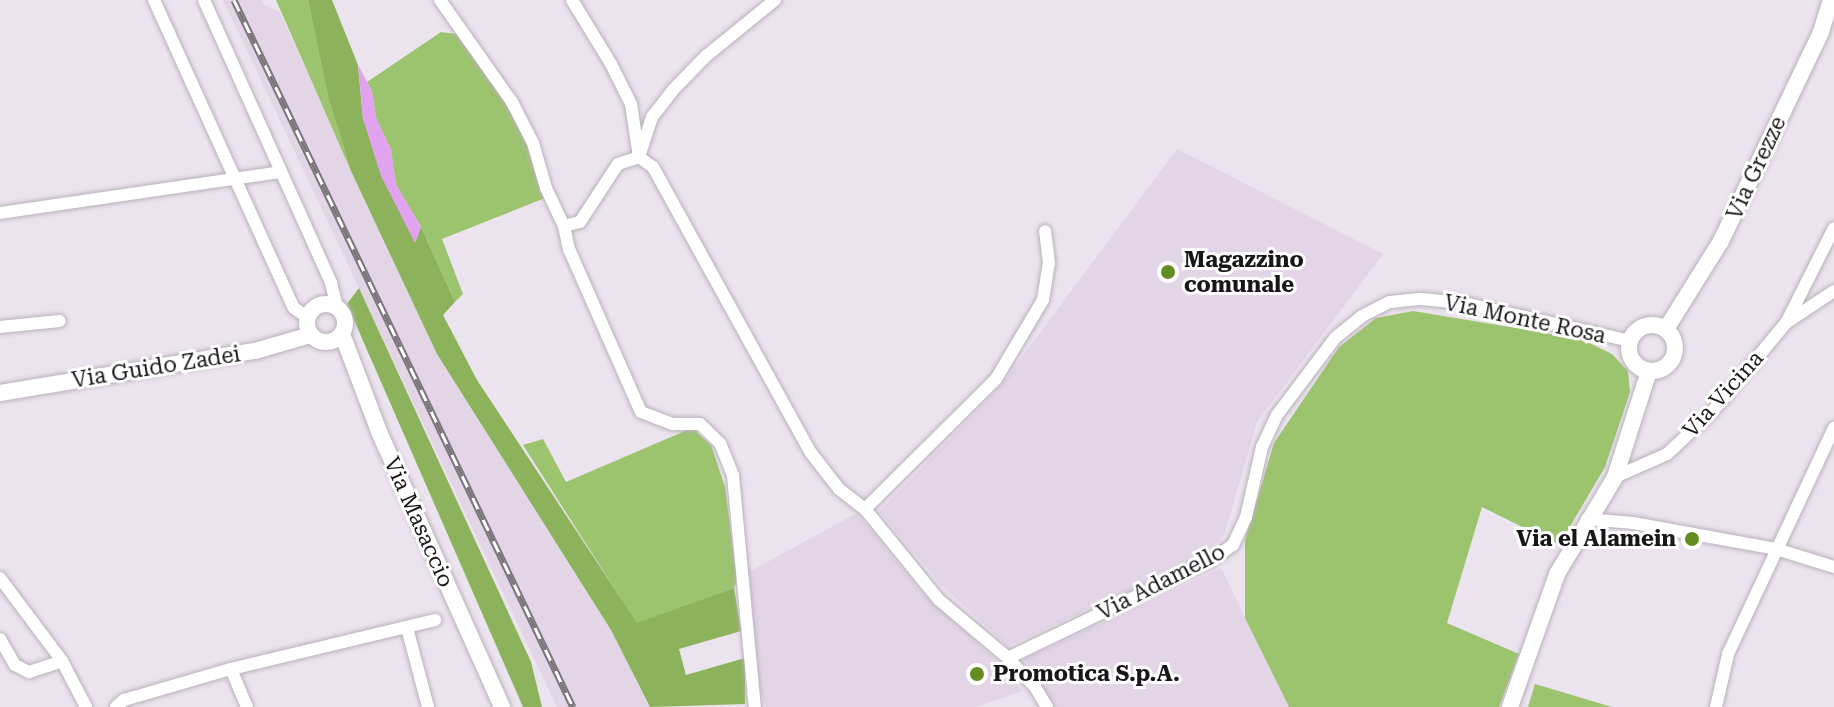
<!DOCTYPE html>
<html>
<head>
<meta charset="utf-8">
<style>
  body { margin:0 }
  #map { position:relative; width:1834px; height:707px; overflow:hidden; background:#ebe3ed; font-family:"Roboto Serif",serif }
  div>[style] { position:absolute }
  .built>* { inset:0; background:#e2d5e6 }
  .green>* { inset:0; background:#9cc36d }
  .forest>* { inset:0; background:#8cb35b }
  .water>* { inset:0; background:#e1a3f0 }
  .roads { filter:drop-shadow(0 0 2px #b9b1bb) drop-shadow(0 0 2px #b9b1bb) }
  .minor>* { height:12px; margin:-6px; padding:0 6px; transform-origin:6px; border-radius:6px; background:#fff }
  .tertiary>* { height:16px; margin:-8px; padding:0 8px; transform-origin:8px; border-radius:8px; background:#fff }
  .tertiary>.ring { margin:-8px; padding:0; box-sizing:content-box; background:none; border:16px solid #fff; border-radius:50% }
  .rail>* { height:7px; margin-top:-3.5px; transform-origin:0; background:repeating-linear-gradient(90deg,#fff 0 12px,#7a757b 0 24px); box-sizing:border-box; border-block:2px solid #7a757b }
  .dots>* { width:22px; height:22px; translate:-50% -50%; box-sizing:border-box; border:4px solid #fff; border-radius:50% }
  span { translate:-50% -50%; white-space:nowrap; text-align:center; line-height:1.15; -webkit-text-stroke:6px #fff; paint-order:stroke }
  .street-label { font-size:22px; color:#19161a }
  .poi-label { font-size:22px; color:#19161a; font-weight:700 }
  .left { translate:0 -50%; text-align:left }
  .right { translate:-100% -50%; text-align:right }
</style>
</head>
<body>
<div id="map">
  <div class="built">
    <div style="clip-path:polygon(223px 0,262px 0,265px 6px,279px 11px,437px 354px,611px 630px,650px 707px,557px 707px)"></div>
    <div style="clip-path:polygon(1177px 149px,1383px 254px,1257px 422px,1224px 536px,1202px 557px,1008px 646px,942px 586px,879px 511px,996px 392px)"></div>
    <div style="clip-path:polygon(857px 513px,920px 590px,1003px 667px,1022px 691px,976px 707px,766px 707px,761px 694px,749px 572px)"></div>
    <div style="clip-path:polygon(1221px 568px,1289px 707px,1055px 707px,1024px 659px)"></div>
  </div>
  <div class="green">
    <div style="clip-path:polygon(276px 0,308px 0,328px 97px,351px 171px)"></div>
    <div style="clip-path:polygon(441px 32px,456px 34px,501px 95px,527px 141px,545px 198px,442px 239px,463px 294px,455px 302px,421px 227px,396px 185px,391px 150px,376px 118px,372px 91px,367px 82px)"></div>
    <div style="clip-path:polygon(1413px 311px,1581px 339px,1612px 354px,1628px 371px,1630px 392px,1605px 467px,1559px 545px,1482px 507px,1447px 623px,1519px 654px,1499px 707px,1289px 707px,1245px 618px,1245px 540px,1274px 443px,1339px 347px,1376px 318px)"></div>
    <div style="clip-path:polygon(692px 428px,711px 445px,725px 487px,737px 580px,734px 588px,637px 624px,523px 445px,543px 439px,566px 482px)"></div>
    <div style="clip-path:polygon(1535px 684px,1612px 707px,1528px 707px)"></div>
  </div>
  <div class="forest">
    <div style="clip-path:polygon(308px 0,332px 0,358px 65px,363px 119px,415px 242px,421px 227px,455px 302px,443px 315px,477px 380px,637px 623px,734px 588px,741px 631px,679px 649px,686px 675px,745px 658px,745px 704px,650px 707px,611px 630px,437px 354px,351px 171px,328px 97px)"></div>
    <div style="clip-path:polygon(359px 288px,531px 662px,542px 707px,523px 707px,347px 304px)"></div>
  </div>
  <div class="water">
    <div style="clip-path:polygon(358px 65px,372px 91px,376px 118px,391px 150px,396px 185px,421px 227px,415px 243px,381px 176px,363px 119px)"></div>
  </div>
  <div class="roads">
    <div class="minor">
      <div style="left:154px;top:0;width:338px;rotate:65.6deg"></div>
      <div style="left:294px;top:308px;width:16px;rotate:35deg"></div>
      <div style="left:204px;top:0;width:310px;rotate:65.8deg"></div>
      <div style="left:331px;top:283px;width:25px;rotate:76deg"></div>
      <div style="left:440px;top:0;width:125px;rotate:54.8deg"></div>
      <div style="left:512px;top:102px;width:46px;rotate:62.9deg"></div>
      <div style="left:533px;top:143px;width:47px;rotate:73.9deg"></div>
      <div style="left:546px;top:188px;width:42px;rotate:64.7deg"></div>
      <div style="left:564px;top:226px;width:16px;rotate:-14deg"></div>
      <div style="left:580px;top:222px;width:69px;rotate:-56.8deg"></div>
      <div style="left:618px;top:164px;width:22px;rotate:-18deg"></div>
      <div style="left:572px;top:0;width:75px;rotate:58.6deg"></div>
      <div style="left:611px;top:64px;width:45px;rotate:63.4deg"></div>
      <div style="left:631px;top:104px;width:54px;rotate:81.4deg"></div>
      <div style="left:639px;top:157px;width:17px;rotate:36deg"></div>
      <div style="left:653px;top:167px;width:327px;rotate:61.1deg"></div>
      <div style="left:811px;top:453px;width:46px;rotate:52.1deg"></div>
      <div style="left:839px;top:489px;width:33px;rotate:38deg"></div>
      <div style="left:865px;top:509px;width:117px;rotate:50.9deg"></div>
      <div style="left:939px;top:600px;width:90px;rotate:40deg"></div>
      <div style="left:1008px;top:658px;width:40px;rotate:47deg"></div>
      <div style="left:1035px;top:687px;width:23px;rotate:59deg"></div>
      <div style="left:640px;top:154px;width:39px;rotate:-72deg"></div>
      <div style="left:652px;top:117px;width:34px;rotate:-52deg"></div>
      <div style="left:673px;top:90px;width:47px;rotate:-45.9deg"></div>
      <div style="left:706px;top:56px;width:89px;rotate:-39.1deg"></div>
      <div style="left:0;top:213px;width:284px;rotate:-8.3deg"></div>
      <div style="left:564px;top:226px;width:24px;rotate:78deg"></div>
      <div style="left:569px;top:249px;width:178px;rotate:66.2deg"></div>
      <div style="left:641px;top:412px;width:34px;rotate:21deg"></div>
      <div style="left:673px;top:424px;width:27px"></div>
      <div style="left:700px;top:424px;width:28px;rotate:44deg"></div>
      <div style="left:720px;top:443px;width:35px;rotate:68deg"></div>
      <div style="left:733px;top:476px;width:232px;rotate:84.6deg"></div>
      <div style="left:1789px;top:321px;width:54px;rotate:-33.7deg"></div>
      <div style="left:0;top:327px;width:60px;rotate:-5.7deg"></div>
      <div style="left:1615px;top:477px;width:57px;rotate:-23.9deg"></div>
      <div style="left:1667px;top:454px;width:62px;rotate:-43deg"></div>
      <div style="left:1712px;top:412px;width:116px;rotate:-50.3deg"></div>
      <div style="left:1786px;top:323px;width:106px;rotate:-63.2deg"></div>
      <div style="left:865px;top:509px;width:185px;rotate:-44.8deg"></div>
      <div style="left:996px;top:379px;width:92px;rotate:-59.3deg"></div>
      <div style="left:1043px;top:300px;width:37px;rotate:-81deg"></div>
      <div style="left:1049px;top:263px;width:32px;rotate:-97deg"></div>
      <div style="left:1587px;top:519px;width:46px;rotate:5deg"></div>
      <div style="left:1633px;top:523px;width:145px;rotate:10.3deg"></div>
      <div style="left:1776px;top:549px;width:61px;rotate:17.2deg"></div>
      <div style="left:0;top:578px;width:104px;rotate:53.2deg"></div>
      <div style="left:62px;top:661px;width:52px;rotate:62.4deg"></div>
      <div style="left:407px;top:628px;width:82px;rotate:75.1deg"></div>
      <div style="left:0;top:639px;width:30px;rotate:60deg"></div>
      <div style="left:15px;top:665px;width:16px;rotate:27deg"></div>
      <div style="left:29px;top:672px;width:35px;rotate:-18deg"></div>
      <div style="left:1008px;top:658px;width:224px;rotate:-25.7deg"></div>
      <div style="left:1210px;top:561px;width:28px;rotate:-35deg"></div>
      <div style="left:1233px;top:545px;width:31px;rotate:-65deg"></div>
      <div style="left:1246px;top:517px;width:72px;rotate:-77.1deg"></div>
      <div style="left:1262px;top:447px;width:35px;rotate:-65deg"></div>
      <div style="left:1277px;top:415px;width:96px;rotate:-53deg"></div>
      <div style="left:1335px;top:338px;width:35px;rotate:-39deg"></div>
      <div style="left:1362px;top:316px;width:31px;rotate:-27deg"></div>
      <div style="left:1390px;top:302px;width:31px;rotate:-6deg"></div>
      <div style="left:1421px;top:299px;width:43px;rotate:5.3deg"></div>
      <div style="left:1464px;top:303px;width:170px;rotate:12.9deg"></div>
      <div style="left:231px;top:669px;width:41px;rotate:67.2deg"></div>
      <div style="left:116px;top:707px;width:11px;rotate:-41deg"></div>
      <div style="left:124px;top:700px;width:111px;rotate:-16.2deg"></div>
      <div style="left:231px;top:669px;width:210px;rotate:-13.5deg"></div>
      <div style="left:1716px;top:707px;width:54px;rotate:-77.2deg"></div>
      <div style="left:1728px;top:654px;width:250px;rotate:-64.9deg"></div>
    </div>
    <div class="tertiary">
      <div class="ring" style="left:307px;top:304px;width:22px;height:22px"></div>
      <div class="ring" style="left:1629px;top:325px;width:30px;height:30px"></div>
      <div style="left:1666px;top:329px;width:104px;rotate:-58deg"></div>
      <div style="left:1721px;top:241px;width:232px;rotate:-64.4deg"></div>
      <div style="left:1821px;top:32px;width:34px;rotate:-73deg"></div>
      <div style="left:342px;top:334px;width:107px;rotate:69.2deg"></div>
      <div style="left:380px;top:434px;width:299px;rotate:65.9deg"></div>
      <div style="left:0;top:393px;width:258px;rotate:-9.4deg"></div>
      <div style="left:255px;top:351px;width:57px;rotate:-16.2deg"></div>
      <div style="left:1510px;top:707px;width:141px;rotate:-70.5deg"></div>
      <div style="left:1557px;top:574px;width:113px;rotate:-59.1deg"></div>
      <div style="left:1615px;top:477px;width:111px;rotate:-72.2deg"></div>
    </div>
  </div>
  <div class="rail">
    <div style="left:234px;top:0;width:784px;rotate:64.38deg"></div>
  </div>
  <div class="dots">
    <div style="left:1168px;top:272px;background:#638e1f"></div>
    <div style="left:1692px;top:539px;background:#638e1f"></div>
    <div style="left:977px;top:674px;background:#638e1f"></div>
  </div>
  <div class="street-label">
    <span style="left:1756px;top:168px;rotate:-65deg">Via Grezze</span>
    <span style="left:1525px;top:319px;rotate:12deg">Via Monte Rosa</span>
    <span style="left:156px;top:367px;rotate:-9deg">Via Guido Zadei</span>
    <span style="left:1723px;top:394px;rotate:-48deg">Via Vicina</span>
    <span style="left:419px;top:522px;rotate:66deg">Via Masaccio</span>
    <span style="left:1161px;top:582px;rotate:-27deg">Via Adamello</span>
  </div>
  <div class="poi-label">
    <span class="left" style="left:1184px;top:272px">Magazzino<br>comunale</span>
    <span class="right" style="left:1676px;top:539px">Via el Alamein</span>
    <span class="left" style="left:993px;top:674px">Promotica S.p.A.</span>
  </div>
</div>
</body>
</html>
